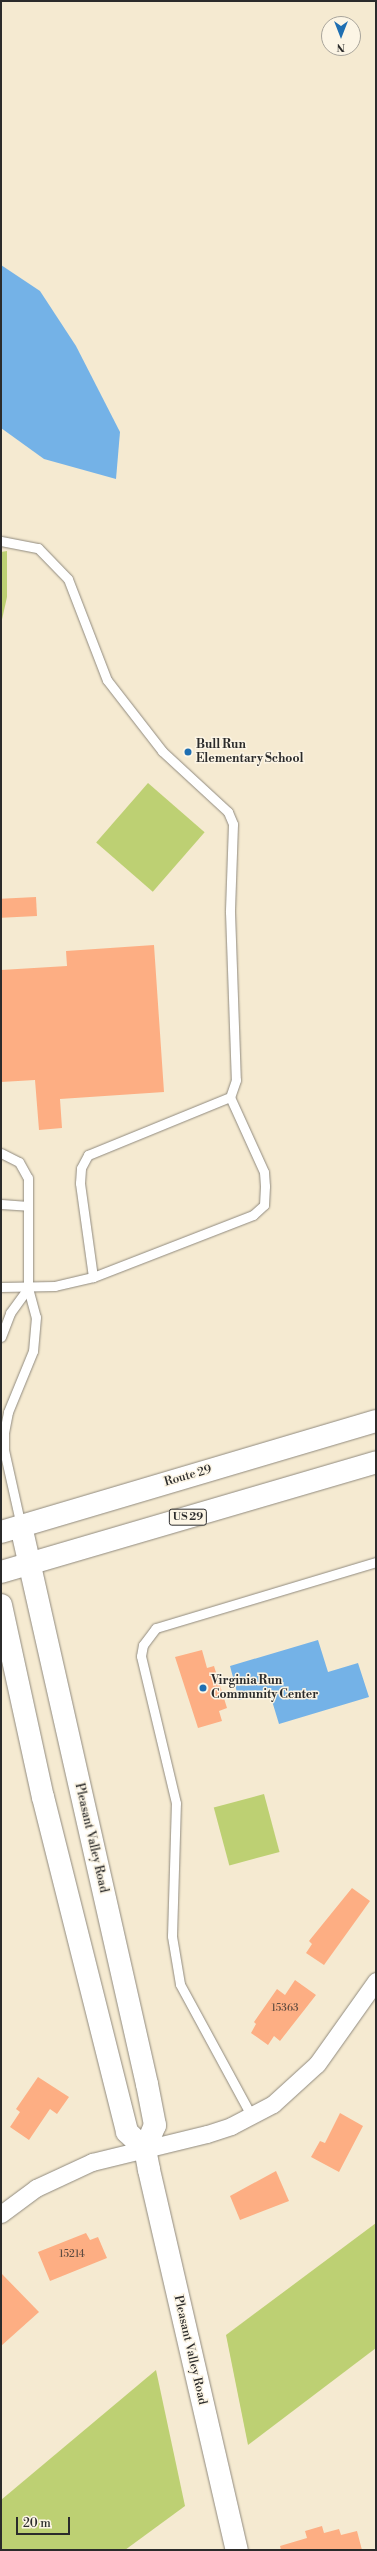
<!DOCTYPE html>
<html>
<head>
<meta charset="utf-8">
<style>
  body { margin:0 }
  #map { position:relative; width:377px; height:2551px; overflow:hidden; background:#f5ead1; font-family:"Libre Bodoni",serif }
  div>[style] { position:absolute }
  .green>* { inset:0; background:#bdd073; transform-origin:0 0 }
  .water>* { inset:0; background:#74b2e7 }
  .building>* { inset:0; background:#fdae83; transform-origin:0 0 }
  .roads { filter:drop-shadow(0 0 1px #908a7e) drop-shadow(0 0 1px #908a7e) }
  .lane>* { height:9px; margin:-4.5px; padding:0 4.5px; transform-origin:4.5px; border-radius:4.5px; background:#fff }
  .street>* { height:17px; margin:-8.5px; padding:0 8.5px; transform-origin:8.5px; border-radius:8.5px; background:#fff }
  .secondary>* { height:22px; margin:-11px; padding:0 11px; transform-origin:11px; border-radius:11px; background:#fff }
  .primary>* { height:22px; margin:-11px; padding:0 11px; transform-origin:11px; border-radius:11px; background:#fff }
  .dots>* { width:11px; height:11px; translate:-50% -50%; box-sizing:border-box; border:2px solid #fcf5e5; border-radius:50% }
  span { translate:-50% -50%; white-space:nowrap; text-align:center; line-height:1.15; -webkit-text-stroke:3px #fcf5e5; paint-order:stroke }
  .number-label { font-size:10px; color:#604c41 }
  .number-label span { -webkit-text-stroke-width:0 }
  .shield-label span { padding:1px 3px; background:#fcf5e5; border:1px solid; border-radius:3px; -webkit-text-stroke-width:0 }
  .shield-label { font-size:11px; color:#2b2b2b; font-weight:700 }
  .poi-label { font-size:12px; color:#2b2b2b; font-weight:700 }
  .left { translate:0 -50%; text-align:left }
  .street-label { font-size:12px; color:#2b2b2b }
  .frame { position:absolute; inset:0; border:2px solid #2b2b2b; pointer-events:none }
  .north { position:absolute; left:321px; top:16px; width:40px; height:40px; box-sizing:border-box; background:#fcf5e5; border:1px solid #a8a49b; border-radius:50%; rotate:180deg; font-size:11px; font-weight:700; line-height:16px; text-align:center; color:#2b2b2b }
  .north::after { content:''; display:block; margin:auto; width:14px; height:18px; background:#1f6fb2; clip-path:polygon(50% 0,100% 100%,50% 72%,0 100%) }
  .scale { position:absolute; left:16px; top:2517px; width:54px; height:18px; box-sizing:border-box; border:2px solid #2b2b2b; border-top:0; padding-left:5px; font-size:12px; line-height:14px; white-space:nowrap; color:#2b2b2b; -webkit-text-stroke:3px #fcf5e5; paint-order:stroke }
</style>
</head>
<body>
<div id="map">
  <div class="green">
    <div style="clip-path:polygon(7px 551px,7px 597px,1px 624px,1px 552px)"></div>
    <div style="left:148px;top:783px;width:75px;height:79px;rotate:41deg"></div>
    <div style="left:264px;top:1794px;width:60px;height:52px;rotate:75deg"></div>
    <div style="clip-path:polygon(376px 2223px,376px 2348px,248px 2445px,226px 2335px)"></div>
    <div style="clip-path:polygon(156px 2370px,185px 2506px,125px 2550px,1px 2550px,1px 2500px)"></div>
  </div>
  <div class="water">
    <div style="clip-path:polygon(1px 265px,40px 291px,76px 346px,120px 432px,116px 479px,44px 459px,1px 428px)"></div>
    <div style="clip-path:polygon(318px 1640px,328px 1672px,358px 1663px,369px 1697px,279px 1724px,269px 1691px,239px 1700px,230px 1666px)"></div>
  </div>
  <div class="building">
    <div style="left:36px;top:897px;width:19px;height:35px;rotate:87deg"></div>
    <div style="clip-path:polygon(154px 945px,164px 1092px,60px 1099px,62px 1128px,39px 1130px,35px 1080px,1px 1082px,1px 970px,67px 966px,66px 951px)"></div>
    <div style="clip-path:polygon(202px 1650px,207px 1668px,214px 1666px,227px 1708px,219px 1711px,222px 1721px,198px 1728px,175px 1657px)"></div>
    <div style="clip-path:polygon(352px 1888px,370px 1901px,324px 1965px,306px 1953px,312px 1944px,309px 1941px)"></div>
    <div style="clip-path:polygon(295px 1980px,316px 1995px,280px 2041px,274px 2036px,268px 2045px,251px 2033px,256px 2024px,254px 2022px,277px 1989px,285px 1995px)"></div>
    <div style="clip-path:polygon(38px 2077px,69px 2097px,57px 2114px,50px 2109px,29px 2140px,10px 2127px,20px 2112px,16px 2109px)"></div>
    <div style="clip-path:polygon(340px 2113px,363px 2126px,339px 2172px,311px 2157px,320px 2141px,325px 2143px)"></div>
    <div style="clip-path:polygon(276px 2171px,289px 2201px,240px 2220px,230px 2196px)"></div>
    <div style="clip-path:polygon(86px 2233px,90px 2240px,98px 2237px,107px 2258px,50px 2281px,38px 2252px)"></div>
    <div style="clip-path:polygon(1px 2273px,39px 2312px,1px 2346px)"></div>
    <div style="clip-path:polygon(322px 2526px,324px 2533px,339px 2529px,341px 2535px,357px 2531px,362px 2550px,281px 2550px,280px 2546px,307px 2538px,305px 2531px)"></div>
  </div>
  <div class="roads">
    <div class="lane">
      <div style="left:1px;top:541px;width:38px;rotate:11deg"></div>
      <div style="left:38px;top:548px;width:43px;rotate:45.9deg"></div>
      <div style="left:68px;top:579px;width:108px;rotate:68.9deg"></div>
      <div style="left:107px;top:680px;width:90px;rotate:52.2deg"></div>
      <div style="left:162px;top:751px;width:90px;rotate:42.7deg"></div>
      <div style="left:228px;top:812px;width:13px;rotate:67deg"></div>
      <div style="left:233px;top:824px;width:88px;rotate:92deg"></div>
      <div style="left:230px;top:912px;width:168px;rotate:88deg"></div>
      <div style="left:236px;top:1080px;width:18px;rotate:109deg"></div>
      <div style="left:230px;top:1097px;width:82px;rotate:65.6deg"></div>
      <div style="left:264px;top:1172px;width:14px;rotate:86deg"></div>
      <div style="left:265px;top:1186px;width:19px;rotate:93deg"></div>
      <div style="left:264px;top:1205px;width:15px;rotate:138deg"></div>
      <div style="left:253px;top:1215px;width:172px;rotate:158.8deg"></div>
      <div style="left:93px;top:1277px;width:39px;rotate:167deg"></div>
      <div style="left:55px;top:1286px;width:54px;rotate:178.9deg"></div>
      <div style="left:1px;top:1153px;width:20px;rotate:27deg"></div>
      <div style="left:19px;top:1162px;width:18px;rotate:61deg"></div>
      <div style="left:28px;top:1178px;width:110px;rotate:90deg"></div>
      <div style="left:28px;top:1288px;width:30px;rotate:75deg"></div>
      <div style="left:36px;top:1317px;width:34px;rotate:95deg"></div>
      <div style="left:33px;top:1351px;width:66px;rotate:112.3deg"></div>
      <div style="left:8px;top:1412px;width:21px;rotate:101deg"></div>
      <div style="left:4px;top:1433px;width:17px;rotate:90deg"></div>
      <div style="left:4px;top:1450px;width:78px;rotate:77.4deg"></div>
      <div style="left:1px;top:1204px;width:27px;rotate:4deg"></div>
      <div style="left:93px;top:1277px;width:95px;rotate:-97.9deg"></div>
      <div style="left:80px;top:1183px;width:15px;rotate:-86deg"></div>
      <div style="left:81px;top:1168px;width:15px;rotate:-62deg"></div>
      <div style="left:88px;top:1155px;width:153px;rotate:-22.2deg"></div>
      <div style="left:1px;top:1337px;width:26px;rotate:-69deg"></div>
      <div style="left:10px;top:1313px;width:31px;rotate:-54deg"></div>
      <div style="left:251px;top:2115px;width:149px;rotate:-118.5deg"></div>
      <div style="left:180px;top:1984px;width:49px;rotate:-99.5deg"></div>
      <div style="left:172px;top:1936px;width:133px;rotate:-88.3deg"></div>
      <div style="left:176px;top:1803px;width:151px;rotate:-103.4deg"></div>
      <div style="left:141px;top:1656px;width:11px;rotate:-80deg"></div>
      <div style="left:143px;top:1645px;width:21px;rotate:-53deg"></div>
      <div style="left:156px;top:1628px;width:230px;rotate:-16.7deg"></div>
    </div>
    <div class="street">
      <div style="left:1px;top:2214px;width:44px;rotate:-36.6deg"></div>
      <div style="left:36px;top:2188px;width:62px;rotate:-24.9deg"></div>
      <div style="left:92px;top:2162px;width:118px;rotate:-13.7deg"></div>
      <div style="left:207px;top:2134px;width:25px;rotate:-18deg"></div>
      <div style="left:231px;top:2126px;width:47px;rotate:-27.6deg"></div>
      <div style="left:273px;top:2104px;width:59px;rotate:-42.3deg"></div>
      <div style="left:317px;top:2064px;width:102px;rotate:-54.6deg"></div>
    </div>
    <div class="secondary">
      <div style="left:21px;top:1526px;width:572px;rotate:77.28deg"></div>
      <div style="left:147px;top:2084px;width:42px;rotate:79deg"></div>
      <div style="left:155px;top:2125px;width:26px;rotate:113deg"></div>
      <div style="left:145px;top:2149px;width:21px;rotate:79deg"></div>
      <div style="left:149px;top:2170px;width:390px;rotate:77deg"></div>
      <div style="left:1px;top:1605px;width:197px;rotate:77.7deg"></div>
      <div style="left:43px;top:1797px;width:345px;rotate:75.9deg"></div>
      <div style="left:127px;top:2132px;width:25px;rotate:43deg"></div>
    </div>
    <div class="primary">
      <div style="left:1px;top:1532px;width:391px;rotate:-16.5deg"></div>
      <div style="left:1px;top:1572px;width:391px;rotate:-16.3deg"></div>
    </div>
  </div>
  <div class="dots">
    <div style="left:188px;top:752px;background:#1f6fb2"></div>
    <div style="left:203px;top:1688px;background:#1f6fb2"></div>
  </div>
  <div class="number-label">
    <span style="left:285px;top:2009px">15363</span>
    <span style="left:72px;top:2255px">15214</span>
  </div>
  <div class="shield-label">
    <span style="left:188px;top:1517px">US 29</span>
  </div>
  <div class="poi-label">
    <span class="left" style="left:196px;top:752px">Bull Run<br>Elementary School</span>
    <span class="left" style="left:211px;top:1688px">Virginia Run<br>Community Center</span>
  </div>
  <div class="street-label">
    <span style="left:188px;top:1476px;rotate:-16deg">Route 29</span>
    <span style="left:91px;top:1838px;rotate:77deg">Pleasant Valley Road</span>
    <span style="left:190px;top:2350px;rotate:77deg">Pleasant Valley Road</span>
  </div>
  <div class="frame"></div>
  <div class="north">N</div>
  <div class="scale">20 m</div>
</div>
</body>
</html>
